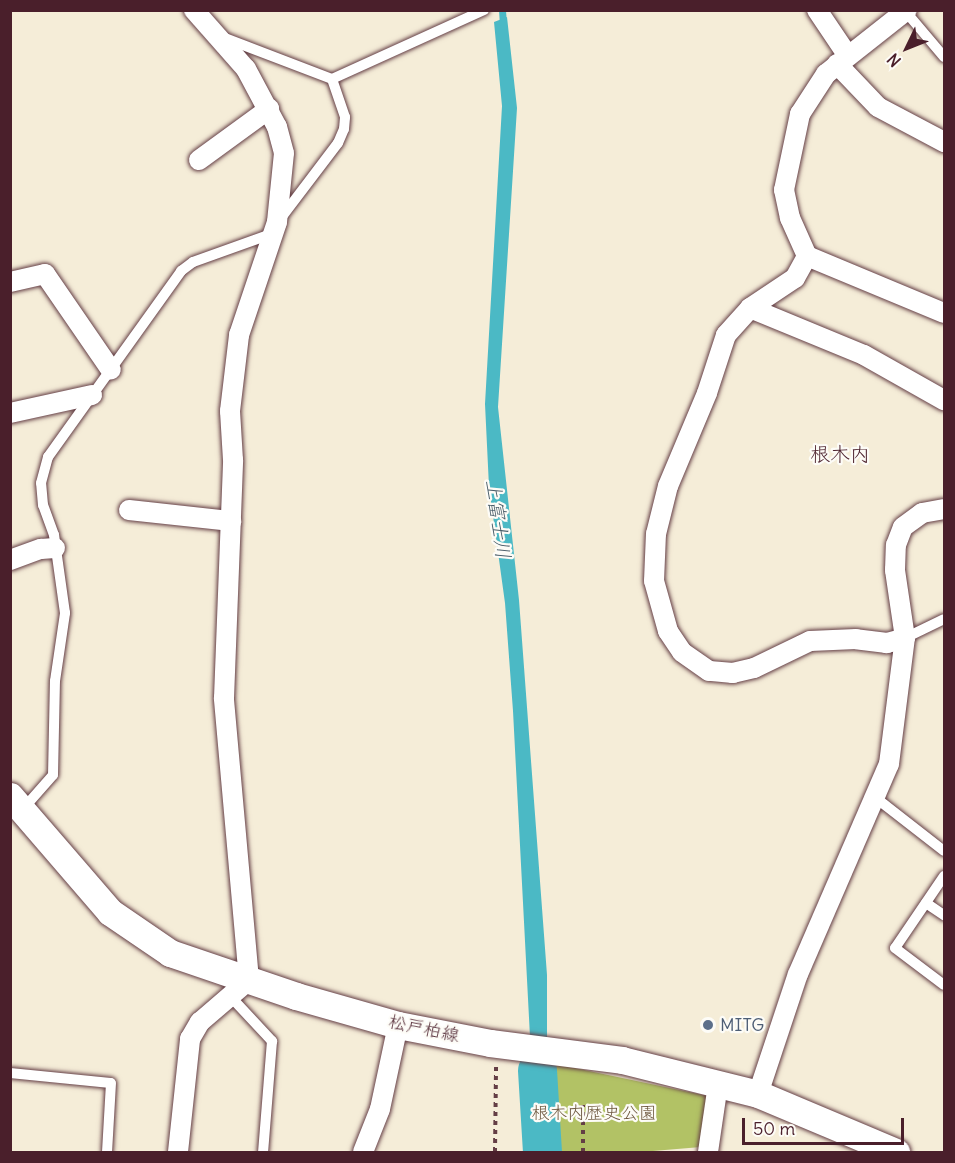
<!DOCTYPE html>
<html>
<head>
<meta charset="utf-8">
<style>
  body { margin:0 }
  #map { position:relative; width:955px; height:1163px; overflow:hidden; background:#f5edd8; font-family:Delius,"Klee One",sans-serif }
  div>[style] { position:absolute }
  .green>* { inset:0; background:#b2c265 }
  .water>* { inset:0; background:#4bb9c5 }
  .stream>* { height:7px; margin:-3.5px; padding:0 3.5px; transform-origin:3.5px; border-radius:3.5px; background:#4bb9c5 }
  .river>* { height:39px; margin:-19.5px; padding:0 19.5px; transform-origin:19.5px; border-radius:19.5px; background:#4bb9c5 }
  .path>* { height:4px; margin-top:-2px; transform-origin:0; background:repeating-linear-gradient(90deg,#643e45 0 4.5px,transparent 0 9px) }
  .roads { filter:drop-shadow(0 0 2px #643e45) drop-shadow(0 0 2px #643e45) }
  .lane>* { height:10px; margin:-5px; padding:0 5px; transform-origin:5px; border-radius:5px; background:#fff }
  .street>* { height:20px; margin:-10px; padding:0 10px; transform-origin:10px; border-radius:10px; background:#fff }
  .secondary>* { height:27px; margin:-13.5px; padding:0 13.5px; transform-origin:13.5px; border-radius:13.5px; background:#fff }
  .dots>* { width:16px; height:16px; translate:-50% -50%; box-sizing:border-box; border:3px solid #fdfcf7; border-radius:50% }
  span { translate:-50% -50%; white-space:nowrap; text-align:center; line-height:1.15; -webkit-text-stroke:4.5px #fdfcf7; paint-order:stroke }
  .service-label { font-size:18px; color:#4e5e75 }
  .left { translate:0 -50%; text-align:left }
  .street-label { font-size:18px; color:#4a1f2b }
  .park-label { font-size:18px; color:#6e583f }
  .neighbourhood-label { font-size:20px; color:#4a1f2b }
  .water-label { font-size:20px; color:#4a5d69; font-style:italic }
  .frame { position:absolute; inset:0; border:12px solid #4a1f2b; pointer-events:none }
  .north { position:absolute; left:877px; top:18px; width:60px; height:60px; -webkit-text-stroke:4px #fdfcf7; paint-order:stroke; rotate:227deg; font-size:16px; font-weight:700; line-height:24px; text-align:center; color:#4a1f2b }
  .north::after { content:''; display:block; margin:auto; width:21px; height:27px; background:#4a1f2b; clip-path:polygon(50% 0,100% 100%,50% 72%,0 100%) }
  .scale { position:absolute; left:742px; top:1118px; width:162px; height:27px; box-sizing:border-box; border:3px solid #4a1f2b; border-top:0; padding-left:8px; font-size:18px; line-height:21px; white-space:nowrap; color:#4a1f2b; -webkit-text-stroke:4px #fdfcf7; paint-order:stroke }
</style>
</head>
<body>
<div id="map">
  <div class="green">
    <div style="clip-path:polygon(551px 1063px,708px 1096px,701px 1147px,641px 1152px,550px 1152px)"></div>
  </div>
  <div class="water">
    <div style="clip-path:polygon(507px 17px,517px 108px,498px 407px,519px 600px,547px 975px,547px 1040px,530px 1037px,513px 711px,505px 603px,489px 487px,485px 404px,502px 106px,494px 22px)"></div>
    <div style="clip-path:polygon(528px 1075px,547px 1079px,547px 1152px,535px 1152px,525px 1137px)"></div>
  </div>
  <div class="stream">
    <div style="left:502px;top:10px;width:16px;rotate:86deg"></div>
  </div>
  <div class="river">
    <div style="left:537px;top:1070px;width:82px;rotate:86.5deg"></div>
  </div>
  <div class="path">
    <div style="left:495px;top:1152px;width:85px;rotate:-89.3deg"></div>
    <div style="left:583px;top:1152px;width:47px;rotate:-90deg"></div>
  </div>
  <div class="roads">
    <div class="lane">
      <div style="left:906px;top:12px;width:59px;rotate:49.8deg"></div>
      <div style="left:222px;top:37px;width:118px;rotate:20.9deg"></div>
      <div style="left:332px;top:79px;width:167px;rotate:-24.4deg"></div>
      <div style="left:281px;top:218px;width:94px;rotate:-52.8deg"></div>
      <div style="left:338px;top:143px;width:15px;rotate:-67deg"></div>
      <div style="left:344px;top:129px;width:12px;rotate:-85deg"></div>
      <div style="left:345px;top:117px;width:40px;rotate:-108.9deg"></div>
      <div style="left:905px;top:638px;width:43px;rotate:-26deg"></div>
      <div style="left:876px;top:798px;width:86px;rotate:37.9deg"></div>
      <div style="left:23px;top:809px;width:45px;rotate:-48.6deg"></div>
      <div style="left:53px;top:775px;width:94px;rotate:-88.8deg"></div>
      <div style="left:55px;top:681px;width:69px;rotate:-81.6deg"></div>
      <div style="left:65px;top:613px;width:79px;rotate:-98deg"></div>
      <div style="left:54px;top:535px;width:32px;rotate:-110deg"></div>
      <div style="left:43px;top:505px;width:22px;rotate:-95deg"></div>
      <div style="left:41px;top:483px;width:27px;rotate:-75deg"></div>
      <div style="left:48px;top:457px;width:229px;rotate:-54.4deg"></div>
      <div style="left:181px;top:271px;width:15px;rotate:-37deg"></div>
      <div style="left:193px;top:262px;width:86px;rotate:-19.7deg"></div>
      <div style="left:944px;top:876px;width:87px;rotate:124.2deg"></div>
      <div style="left:895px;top:948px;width:61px;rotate:37.1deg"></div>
      <div style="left:926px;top:903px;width:22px;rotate:34deg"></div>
      <div style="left:230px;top:996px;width:62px;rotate:47deg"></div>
      <div style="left:272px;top:1041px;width:111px;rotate:94.6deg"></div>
      <div style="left:10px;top:1073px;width:101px;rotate:5.7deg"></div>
      <div style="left:111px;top:1083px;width:69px;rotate:93.3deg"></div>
    </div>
    <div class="street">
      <div style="left:817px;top:10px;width:55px;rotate:56deg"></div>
      <div style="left:837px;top:64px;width:59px;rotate:46.4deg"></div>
      <div style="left:878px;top:107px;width:75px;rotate:27.9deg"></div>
      <div style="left:199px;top:160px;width:87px;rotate:-36.1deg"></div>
      <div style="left:807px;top:256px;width:148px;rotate:22.6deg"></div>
      <div style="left:10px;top:282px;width:36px;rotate:-13deg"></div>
      <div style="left:45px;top:274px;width:116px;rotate:55.5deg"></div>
      <div style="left:750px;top:308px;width:123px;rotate:22.4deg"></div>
      <div style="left:864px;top:355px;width:92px;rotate:29.4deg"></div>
      <div style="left:10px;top:413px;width:84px;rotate:-12.4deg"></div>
      <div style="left:129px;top:510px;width:103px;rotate:6.2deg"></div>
      <div style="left:10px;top:560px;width:33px;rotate:-20deg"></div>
      <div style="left:41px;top:549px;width:14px;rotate:-4deg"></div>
      <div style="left:905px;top:638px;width:19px;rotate:164deg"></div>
      <div style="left:887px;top:643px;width:31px;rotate:-173deg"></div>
      <div style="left:856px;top:639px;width:46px;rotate:177.5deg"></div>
      <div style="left:810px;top:641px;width:62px;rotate:154.3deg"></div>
      <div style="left:754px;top:668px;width:22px;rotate:167deg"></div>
      <div style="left:733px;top:673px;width:24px;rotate:-175deg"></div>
      <div style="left:709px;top:671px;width:33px;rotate:-145deg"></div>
      <div style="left:682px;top:652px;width:25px;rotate:-124deg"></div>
      <div style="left:668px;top:631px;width:52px;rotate:-105.6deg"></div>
      <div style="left:654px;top:581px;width:47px;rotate:-87.6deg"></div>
      <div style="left:656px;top:534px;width:49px;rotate:-76deg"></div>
      <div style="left:668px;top:486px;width:101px;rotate:-67.2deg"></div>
      <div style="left:707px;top:393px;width:61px;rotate:-71.9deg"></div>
      <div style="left:726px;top:335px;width:36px;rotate:-48deg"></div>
      <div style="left:750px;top:308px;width:54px;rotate:-33.7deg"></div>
      <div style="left:795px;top:278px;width:25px;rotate:-61deg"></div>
      <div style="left:807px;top:256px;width:42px;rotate:-114.1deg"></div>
      <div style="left:790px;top:218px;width:29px;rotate:-102deg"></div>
      <div style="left:784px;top:190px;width:78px;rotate:-78.1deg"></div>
      <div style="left:800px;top:114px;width:48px;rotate:-57deg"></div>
      <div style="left:826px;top:74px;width:103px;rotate:-38.3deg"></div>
      <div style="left:758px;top:1094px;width:126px;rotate:-71.6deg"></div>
      <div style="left:798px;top:974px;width:229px;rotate:-66.6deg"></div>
      <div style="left:889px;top:764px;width:127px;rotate:-82.8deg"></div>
      <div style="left:905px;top:638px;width:69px;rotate:-98.4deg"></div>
      <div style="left:895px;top:570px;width:25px;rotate:-88deg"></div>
      <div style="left:896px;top:545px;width:19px;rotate:-69deg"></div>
      <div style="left:903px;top:527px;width:24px;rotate:-36deg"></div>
      <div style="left:922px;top:513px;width:22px;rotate:-10deg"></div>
      <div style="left:178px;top:1152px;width:114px;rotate:-83.9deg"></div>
      <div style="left:190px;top:1039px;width:20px;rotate:-60deg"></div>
      <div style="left:200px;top:1022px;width:65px;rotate:-40.6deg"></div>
      <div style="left:249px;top:980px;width:283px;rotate:-95.1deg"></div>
      <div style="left:224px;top:698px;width:238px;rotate:-87.8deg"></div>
      <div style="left:233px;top:460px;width:49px;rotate:-93.5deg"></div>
      <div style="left:230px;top:411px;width:77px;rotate:-83.2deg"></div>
      <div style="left:239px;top:335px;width:119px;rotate:-71.4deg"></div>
      <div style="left:277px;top:222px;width:69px;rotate:-84.2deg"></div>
      <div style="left:284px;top:153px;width:27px;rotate:-105deg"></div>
      <div style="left:277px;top:127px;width:66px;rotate:-118.1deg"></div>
      <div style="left:246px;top:69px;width:79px;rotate:-131.4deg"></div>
      <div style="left:363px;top:1152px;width:46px;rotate:-68.4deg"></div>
      <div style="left:380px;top:1109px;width:86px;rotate:-77.9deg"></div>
      <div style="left:708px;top:1152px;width:69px;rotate:-81.6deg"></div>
    </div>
    <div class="secondary">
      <div style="left:10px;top:796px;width:153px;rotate:49.2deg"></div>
      <div style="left:110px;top:912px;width:73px;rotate:34.3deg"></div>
      <div style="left:170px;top:953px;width:133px;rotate:18.8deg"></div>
      <div style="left:296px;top:996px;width:106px;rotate:15.9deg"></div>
      <div style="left:398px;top:1025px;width:94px;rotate:11.1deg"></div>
      <div style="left:490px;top:1043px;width:133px;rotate:7.3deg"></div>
      <div style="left:622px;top:1060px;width:140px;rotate:14deg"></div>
      <div style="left:758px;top:1094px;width:150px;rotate:22.8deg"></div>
    </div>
  </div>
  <div class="dots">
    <div style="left:708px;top:1025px;background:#5c6f8a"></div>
  </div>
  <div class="service-label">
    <span class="left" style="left:720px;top:1025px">MITG</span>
  </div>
  <div class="street-label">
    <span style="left:424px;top:1029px;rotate:12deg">松戸柏線</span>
  </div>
  <div class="park-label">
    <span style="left:594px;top:1113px">根木内歴史公園</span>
  </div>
  <div class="neighbourhood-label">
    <span style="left:840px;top:453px">根木内</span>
  </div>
  <div class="water-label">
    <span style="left:499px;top:519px;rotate:82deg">上富士川</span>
  </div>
  <div class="frame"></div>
  <div class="north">N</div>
  <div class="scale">50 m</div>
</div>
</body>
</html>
